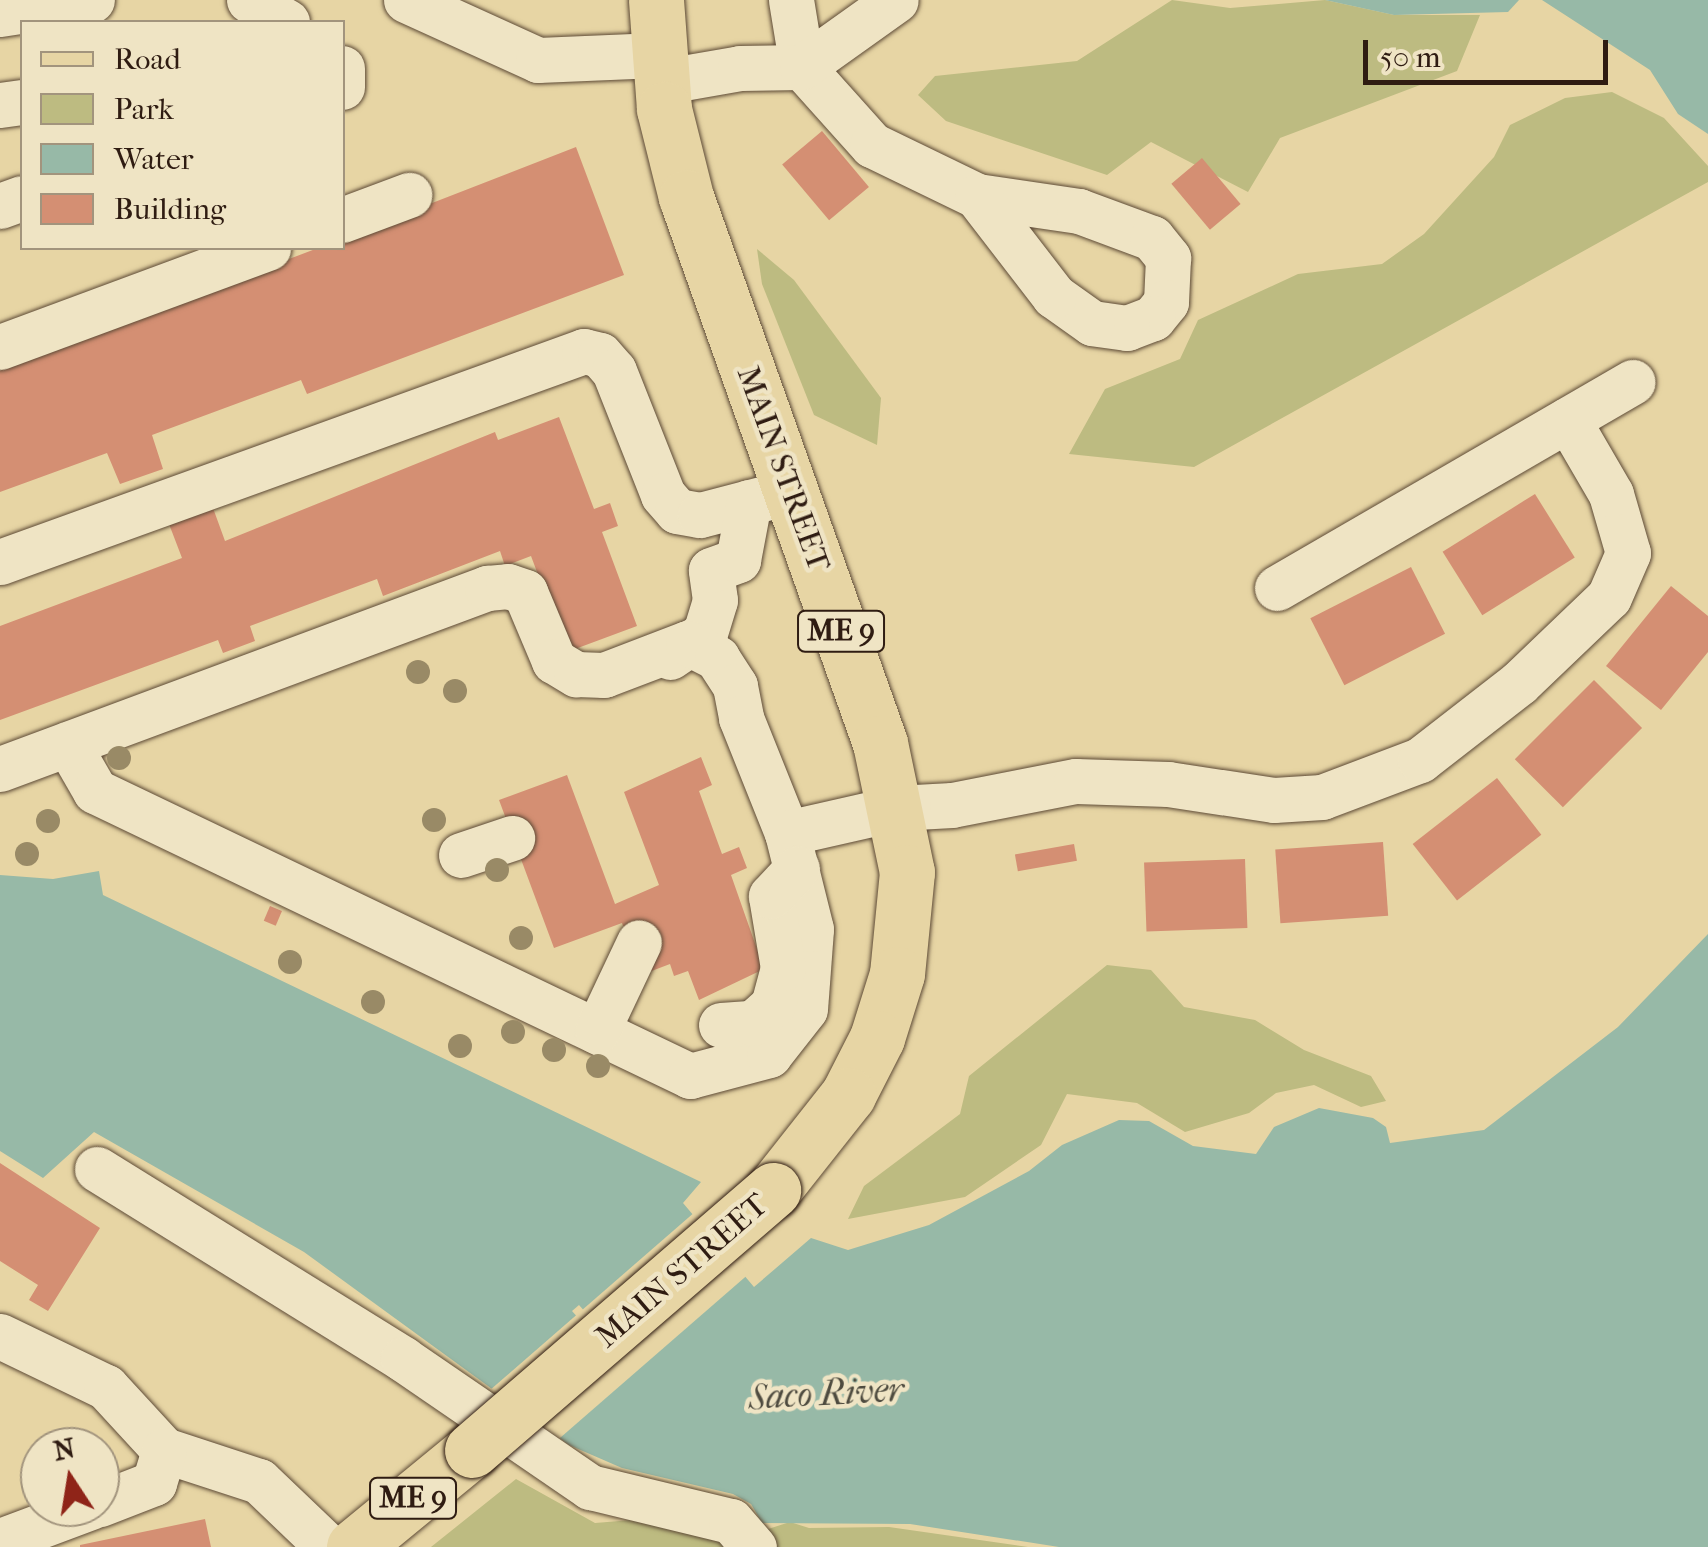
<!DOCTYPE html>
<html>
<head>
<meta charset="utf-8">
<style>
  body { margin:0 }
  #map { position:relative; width:1708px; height:1547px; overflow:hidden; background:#e7d5a4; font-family:"IM FELL French Canon",serif }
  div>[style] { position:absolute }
  .green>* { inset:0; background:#bdbb81 }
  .water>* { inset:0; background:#97b9a7 }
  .pier>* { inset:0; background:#e7d5a4; transform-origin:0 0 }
  .building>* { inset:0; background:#d48f73; transform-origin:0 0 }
  .roads { filter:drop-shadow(0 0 2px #5d4a36) drop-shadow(0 0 2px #5d4a36) }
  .minor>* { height:45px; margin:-22.5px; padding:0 22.5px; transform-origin:22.5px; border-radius:22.5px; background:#efe4c4 }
  .major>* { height:55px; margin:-27.5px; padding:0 27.5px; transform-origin:27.5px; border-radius:27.5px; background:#e7d5a4 }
  .bridges { filter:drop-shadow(0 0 2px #2f1c12) drop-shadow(0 0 2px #2f1c12) }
  .major-bridge>* { height:55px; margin:-27.5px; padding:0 27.5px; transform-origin:27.5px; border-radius:27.5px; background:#e7d5a4 }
  .trees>* { width:24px; height:24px; margin:-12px; border-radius:50%; background:#998a66 }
  span { translate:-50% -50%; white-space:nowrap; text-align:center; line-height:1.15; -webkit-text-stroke:9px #efe4c4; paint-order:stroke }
  .shield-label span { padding:2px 8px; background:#efe4c4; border:2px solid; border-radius:8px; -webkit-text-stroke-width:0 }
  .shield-label { font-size:30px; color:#2f1c12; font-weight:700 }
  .street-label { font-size:32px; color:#2f1c12 }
  .water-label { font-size:35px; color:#4e4b3f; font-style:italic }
  .legend { position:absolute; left:20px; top:20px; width:325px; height:230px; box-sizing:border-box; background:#efe4c4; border:2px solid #a2947d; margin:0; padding:12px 18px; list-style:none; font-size:30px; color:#2f1c12 }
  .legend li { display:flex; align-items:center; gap:20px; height:50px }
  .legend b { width:50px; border:2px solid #a2947d }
  .north { position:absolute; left:20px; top:1427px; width:100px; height:100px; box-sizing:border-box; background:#efe4c4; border:2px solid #a2947d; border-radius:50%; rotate:348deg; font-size:28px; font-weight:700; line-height:40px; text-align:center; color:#2f1c12 }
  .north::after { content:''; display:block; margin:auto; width:35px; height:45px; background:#8f2418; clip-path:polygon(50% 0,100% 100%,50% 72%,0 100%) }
  .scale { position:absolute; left:1363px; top:40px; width:245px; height:45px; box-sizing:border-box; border:5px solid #2f1c12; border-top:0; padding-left:12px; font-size:30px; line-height:35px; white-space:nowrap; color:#2f1c12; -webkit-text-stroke:8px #efe4c4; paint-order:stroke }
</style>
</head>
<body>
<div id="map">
  <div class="green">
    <div style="clip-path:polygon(1172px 0,1230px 8px,1325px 0,1394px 15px,1480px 15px,1457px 71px,1280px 138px,1248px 192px,1151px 142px,1107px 175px,946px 121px,918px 95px,935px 76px,1077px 61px)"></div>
    <div style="clip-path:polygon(1612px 92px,1664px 118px,1708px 166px,1708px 182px,1194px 467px,1069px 454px,1105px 389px,1180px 359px,1198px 320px,1298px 274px,1382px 264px,1424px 234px,1494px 157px,1510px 125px,1565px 98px)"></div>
    <div style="clip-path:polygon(757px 249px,794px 280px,881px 398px,877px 445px,814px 415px,762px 284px)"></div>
    <div style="clip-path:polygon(1107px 965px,1151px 970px,1184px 1007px,1255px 1020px,1304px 1050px,1371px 1076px,1386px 1101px,1361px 1107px,1314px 1085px,1276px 1093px,1249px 1113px,1185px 1132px,1137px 1103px,1067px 1094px,1041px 1145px,965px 1197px,848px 1219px,864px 1186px,960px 1114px,969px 1076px)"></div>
    <div style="clip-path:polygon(516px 1479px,595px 1523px,632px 1520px,727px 1542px,790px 1522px,809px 1528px,889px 1527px,1028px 1547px,431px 1547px)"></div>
  </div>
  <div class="water">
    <div style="clip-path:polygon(1325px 0,1519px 0,1508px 12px,1394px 15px)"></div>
    <div style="clip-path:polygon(1542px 0,1708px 0,1708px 134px,1678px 114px,1650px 70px)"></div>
    <div style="clip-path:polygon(evenodd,99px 871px,103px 895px,701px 1182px,683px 1203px,754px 1287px,811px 1238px,848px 1250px,929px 1225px,1029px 1171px,1062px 1145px,1119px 1120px,1149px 1121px,1193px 1146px,1256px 1154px,1274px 1127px,1319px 1108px,1373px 1118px,1386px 1127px,1390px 1143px,1484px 1130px,1618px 1027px,1708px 934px,1708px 1547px,1059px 1547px,910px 1524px,762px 1523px,751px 1504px,733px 1494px,622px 1468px,569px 1445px,304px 1252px,94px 1132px,43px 1178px,0 1151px,0 875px,53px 879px,99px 871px,579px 1305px,635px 1368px,629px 1374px,572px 1311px,579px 1305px)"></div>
  </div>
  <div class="pier">
    <div style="left:696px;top:1211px;width:82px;height:279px;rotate:49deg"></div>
  </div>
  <div class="building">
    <div style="left:822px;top:131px;width:73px;height:52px;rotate:50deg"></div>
    <div style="clip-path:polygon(576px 147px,624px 275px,307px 394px,301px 380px,152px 435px,163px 469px,120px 484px,107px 453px,0 492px,0 369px,318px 248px,342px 248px,342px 238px)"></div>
    <div style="left:1202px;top:158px;width:60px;height:40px;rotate:50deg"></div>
    <div style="clip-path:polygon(559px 417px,594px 509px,610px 503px,618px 526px,602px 532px,637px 626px,567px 652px,531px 556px,505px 566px,500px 551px,383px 596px,377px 579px,250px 626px,255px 641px,223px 653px,218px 640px,0 720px,0 626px,182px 558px,169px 524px,213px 508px,225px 541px,495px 432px,498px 440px)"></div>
    <div style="left:1535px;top:494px;width:75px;height:109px;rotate:58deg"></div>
    <div style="left:1411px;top:567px;width:75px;height:113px;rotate:63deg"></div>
    <div style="clip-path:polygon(1671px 586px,1708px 616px,1708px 652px,1661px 710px,1606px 666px)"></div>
    <div style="left:1594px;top:680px;width:68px;height:112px;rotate:45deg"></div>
    <div style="clip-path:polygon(701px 757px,712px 785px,699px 791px,722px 854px,739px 847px,747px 868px,731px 875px,764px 969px,699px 1000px,688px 971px,674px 976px,670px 964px,641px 975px,622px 923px,554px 948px,499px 800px,567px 775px,615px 904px,659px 885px,624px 792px)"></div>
    <div style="left:1497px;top:778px;width:72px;height:107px;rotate:52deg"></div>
    <div style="left:1383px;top:842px;width:74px;height:108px;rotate:86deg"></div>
    <div style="left:1074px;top:844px;width:17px;height:60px;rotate:80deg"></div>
    <div style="left:1245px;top:859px;width:69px;height:101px;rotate:88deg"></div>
    <div style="left:270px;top:906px;width:13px;height:16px;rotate:23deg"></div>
    <div style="clip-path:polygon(0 1163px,100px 1228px,48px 1311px,29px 1300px,38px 1285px,0 1261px)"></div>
    <div style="clip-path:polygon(205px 1519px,211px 1547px,80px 1547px,80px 1545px)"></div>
  </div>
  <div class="roads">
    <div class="minor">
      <div style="left:249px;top:0;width:44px;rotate:30.1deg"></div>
      <div style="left:406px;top:0;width:145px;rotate:24.4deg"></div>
      <div style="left:538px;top:60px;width:119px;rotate:-2.4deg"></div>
      <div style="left:791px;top:0;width:68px;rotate:80.7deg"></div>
      <div style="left:802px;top:67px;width:105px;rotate:48.1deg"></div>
      <div style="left:872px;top:145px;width:117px;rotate:25.9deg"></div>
      <div style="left:977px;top:196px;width:103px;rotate:8.4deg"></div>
      <div style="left:1079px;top:211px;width:78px;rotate:20.3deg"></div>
      <div style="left:1152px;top:238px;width:26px;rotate:51deg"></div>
      <div style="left:1168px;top:258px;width:44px;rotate:92.6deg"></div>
      <div style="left:1166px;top:302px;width:21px;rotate:129deg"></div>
      <div style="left:1153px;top:318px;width:28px;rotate:159deg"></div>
      <div style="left:1127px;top:328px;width:35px;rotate:-172deg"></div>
      <div style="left:1092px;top:323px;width:47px;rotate:-144.6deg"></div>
      <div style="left:1054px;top:296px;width:126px;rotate:-127.6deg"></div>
      <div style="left:0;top:14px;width:93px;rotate:-8.7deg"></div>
      <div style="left:342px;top:68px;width:19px;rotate:90deg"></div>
      <div style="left:660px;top:82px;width:81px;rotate:-9.9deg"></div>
      <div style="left:740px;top:68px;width:62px;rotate:-0.9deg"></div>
      <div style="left:802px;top:67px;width:115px;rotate:-35.5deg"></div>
      <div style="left:0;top:105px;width:22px;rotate:-8deg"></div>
      <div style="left:0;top:206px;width:23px;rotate:-20deg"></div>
      <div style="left:342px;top:220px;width:72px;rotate:-20.5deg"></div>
      <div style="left:0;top:347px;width:286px;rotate:-20.3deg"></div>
      <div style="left:0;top:562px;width:621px;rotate:-19.86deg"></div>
      <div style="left:584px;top:351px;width:16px;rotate:14deg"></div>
      <div style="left:600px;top:355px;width:21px;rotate:49deg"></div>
      <div style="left:614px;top:371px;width:133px;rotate:68.4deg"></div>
      <div style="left:663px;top:495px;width:21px;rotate:49deg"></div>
      <div style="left:677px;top:511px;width:23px;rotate:10deg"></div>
      <div style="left:700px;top:515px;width:95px;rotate:-14.6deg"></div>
      <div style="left:1277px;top:588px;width:411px;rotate:-30.1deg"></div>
      <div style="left:670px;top:657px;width:42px;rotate:-34.4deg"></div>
      <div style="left:705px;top:633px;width:34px;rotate:-73deg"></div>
      <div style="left:715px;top:600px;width:30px;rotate:-98deg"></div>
      <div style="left:711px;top:570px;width:29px;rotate:-20deg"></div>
      <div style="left:738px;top:560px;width:59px;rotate:-79.3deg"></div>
      <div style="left:68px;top:744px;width:54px;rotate:60.1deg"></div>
      <div style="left:95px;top:791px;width:660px;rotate:25.59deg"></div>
      <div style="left:690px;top:1076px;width:82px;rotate:-14.9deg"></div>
      <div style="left:769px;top:1055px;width:58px;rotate:-52deg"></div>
      <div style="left:805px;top:1009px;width:80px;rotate:-85.7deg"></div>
      <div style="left:811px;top:929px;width:99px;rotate:-104deg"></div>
      <div style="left:0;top:769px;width:520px;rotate:-20.39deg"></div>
      <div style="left:487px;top:588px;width:21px;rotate:-5deg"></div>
      <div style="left:508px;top:586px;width:18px;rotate:19deg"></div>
      <div style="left:525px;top:592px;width:75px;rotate:67.2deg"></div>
      <div style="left:554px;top:661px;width:26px;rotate:31deg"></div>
      <div style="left:576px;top:674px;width:28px;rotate:2deg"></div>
      <div style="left:604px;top:675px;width:90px;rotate:-20.9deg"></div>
      <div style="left:688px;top:643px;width:33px;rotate:27deg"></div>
      <div style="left:717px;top:658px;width:33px;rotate:57deg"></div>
      <div style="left:735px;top:686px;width:33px;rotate:79deg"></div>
      <div style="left:741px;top:718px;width:124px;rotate:68.2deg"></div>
      <div style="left:787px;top:833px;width:113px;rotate:-12.8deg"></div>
      <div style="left:897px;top:808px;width:55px;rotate:-3.1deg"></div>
      <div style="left:952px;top:805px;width:126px;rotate:-11deg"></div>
      <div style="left:1076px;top:781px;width:92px;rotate:1.9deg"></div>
      <div style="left:1168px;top:784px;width:107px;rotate:8.6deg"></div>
      <div style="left:1274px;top:800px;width:48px;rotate:-3.6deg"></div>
      <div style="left:1322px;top:797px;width:105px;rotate:-20.7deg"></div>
      <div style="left:1420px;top:760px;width:125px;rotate:-37.9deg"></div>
      <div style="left:1519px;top:683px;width:124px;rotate:-43.7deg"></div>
      <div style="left:1609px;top:597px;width:48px;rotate:-66.6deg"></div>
      <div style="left:1628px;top:553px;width:61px;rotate:-106.1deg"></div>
      <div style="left:1611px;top:494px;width:86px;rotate:-120.2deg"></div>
      <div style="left:461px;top:855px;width:54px;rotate:-18.4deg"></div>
      <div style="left:721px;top:1025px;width:32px;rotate:-4deg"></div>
      <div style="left:753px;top:1023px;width:27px;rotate:-42deg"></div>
      <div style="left:773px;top:1005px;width:38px;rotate:-75deg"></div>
      <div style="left:783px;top:968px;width:73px;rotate:-99.5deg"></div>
      <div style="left:771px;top:896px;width:38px;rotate:-47deg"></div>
      <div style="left:597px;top:1031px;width:98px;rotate:-64.7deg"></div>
      <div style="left:97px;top:1169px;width:360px;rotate:31.8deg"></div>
      <div style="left:403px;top:1359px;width:227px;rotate:34.4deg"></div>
      <div style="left:590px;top:1487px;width:145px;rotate:13.6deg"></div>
      <div style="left:731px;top:1521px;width:35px;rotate:49deg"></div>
      <div style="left:0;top:1336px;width:118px;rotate:25.7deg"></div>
      <div style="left:106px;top:1387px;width:86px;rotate:47.4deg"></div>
      <div style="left:164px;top:1450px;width:100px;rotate:18.1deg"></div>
      <div style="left:259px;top:1481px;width:95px;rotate:43.7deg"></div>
      <div style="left:100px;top:1504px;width:58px;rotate:-21.3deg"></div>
      <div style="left:154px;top:1483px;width:34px;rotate:-73deg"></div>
      <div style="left:0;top:1541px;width:97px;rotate:-20.5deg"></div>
    </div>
    <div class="major">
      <div style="left:656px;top:0;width:109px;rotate:85.8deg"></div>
      <div style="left:664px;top:109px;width:91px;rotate:76deg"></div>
      <div style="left:686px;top:197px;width:579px;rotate:70.44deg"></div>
      <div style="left:880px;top:743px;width:132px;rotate:78.2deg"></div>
      <div style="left:907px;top:872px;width:102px;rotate:95.6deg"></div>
      <div style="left:897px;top:974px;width:67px;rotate:107.4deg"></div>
      <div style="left:877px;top:1038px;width:64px;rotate:117deg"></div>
      <div style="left:848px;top:1095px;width:121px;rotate:128.3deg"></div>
      <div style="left:354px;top:1547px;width:153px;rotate:-39.4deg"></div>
    </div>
  </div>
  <div class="bridges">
    <div class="major-bridge">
      <div style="left:472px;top:1450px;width:398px;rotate:-40.8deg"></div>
    </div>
  </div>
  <div class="trees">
    <div style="left:418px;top:672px"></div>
    <div style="left:455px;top:691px"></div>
    <div style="left:119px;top:758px"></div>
    <div style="left:434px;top:820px"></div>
    <div style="left:48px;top:821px"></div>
    <div style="left:27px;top:854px"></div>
    <div style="left:497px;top:870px"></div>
    <div style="left:521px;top:938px"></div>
    <div style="left:290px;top:962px"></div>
    <div style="left:373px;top:1002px"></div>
    <div style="left:513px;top:1032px"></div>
    <div style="left:460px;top:1046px"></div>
    <div style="left:554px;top:1050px"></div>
    <div style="left:598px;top:1066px"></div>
  </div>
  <div class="shield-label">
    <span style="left:841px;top:631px">ME 9</span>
    <span style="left:413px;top:1498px">ME 9</span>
  </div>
  <div class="street-label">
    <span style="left:783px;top:469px;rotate:70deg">MAIN STREET</span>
    <span style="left:682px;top:1271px;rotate:-41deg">MAIN STREET</span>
  </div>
  <div class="water-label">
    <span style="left:826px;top:1394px;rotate:-3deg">Saco River</span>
  </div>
  <ul class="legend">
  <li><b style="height:12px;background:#e7d5a4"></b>Road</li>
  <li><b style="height:28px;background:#bdbb81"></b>Park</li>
  <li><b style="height:28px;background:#97b9a7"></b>Water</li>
  <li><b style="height:28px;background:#d48f73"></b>Building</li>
  </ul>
  <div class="north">N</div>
  <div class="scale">50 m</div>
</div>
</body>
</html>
